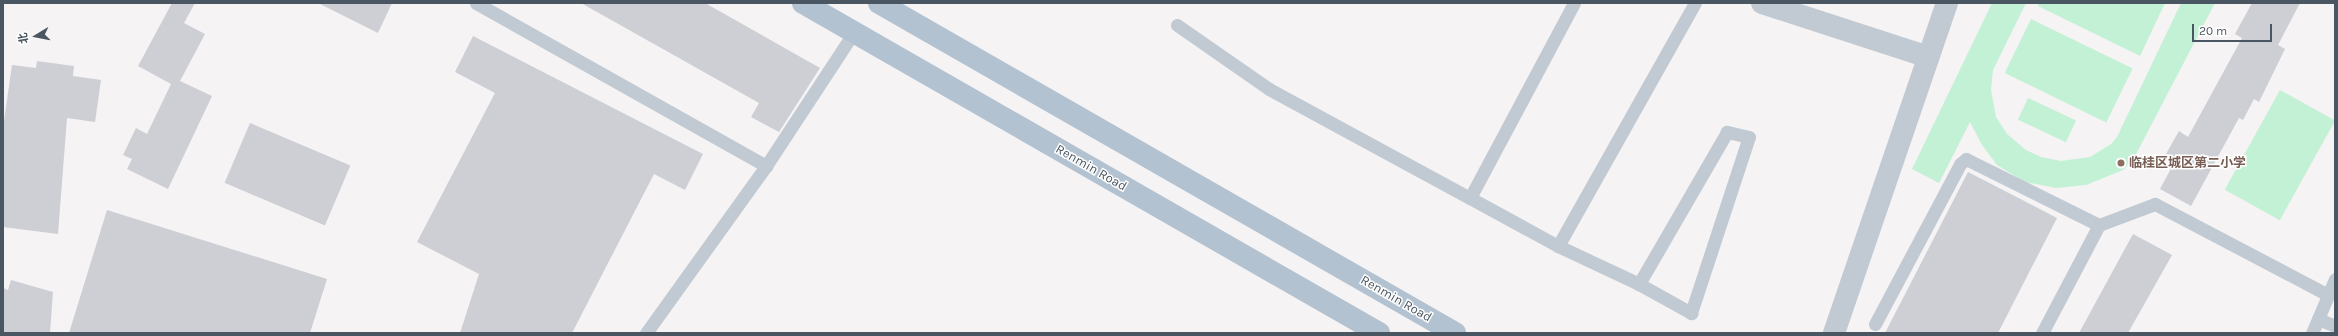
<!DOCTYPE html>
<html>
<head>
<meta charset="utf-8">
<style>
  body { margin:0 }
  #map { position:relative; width:2338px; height:336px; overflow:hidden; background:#f5f3f3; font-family:Karla,"Noto Sans SC",sans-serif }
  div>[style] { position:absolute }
  .green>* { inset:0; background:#c3f1d5; transform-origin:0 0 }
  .building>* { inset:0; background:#cdcfd5; transform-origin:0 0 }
  .service>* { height:13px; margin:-6.5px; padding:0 6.5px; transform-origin:6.5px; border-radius:6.5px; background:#c1cad2 }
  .minor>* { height:22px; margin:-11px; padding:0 11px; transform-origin:11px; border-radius:11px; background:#c1cad2 }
  .primary>* { height:22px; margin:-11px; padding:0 11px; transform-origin:11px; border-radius:11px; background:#b3c2d1 }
  .dots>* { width:11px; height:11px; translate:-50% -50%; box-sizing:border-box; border:2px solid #fff; border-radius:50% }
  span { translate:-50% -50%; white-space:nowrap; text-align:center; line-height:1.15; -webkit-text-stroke:3px #fff; paint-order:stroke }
  .education-label { font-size:13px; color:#785e54; font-weight:700 }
  .left { translate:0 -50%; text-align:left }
  .street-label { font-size:13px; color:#4a5661 }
  .frame { position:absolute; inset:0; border:4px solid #4a5661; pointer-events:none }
  .north { position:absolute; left:16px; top:16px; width:40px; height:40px; -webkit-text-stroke:3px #fff; paint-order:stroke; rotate:260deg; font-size:11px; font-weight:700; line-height:16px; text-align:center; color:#4a5661 }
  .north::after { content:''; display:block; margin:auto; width:14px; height:18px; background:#4a5661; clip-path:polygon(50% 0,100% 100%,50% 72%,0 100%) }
  .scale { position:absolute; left:2192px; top:24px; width:80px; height:18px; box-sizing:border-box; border:2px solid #4a5661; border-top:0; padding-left:5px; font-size:12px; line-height:14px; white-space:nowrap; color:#4a5661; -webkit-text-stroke:3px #fff; paint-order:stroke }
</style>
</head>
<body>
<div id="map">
  <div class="green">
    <div style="clip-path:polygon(1992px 3px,2026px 3px,1993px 70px,1991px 90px,1996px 117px,2007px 134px,2026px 150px,2041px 157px,2061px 161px,2090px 157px,2111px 144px,2117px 137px,2181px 3px,2215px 3px,2134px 158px,2123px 170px,2086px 185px,2056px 188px,2025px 182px,1997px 165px,1982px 145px,1970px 122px,1939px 183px,1912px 169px)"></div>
    <div style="clip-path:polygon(2039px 3px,2165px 3px,2140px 56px,2038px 6px)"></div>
    <div style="left:2031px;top:19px;width:113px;height:60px;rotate:26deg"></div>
    <div style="left:2280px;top:90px;width:63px;height:114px;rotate:29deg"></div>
    <div style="left:2028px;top:98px;width:53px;height:24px;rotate:25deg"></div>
  </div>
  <div class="building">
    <div style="clip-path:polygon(172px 3px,195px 3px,184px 23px,205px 34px,180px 81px,212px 96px,168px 189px,127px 169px,132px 159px,123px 155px,136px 128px,147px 134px,171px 84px,138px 66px)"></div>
    <div style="clip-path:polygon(318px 3px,392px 3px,378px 33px)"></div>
    <div style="clip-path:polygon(581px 3px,705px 3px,820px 68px,779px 132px,751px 117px,759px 103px)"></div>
    <div style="clip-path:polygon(2252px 3px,2300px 3px,2278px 45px,2285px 49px,2259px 102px,2254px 99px,2243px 120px,2239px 118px,2191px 206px,2160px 189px,2176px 159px,2166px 154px,2179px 131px,2188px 137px,2242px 38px,2235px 34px)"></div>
    <div style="clip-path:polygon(473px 36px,703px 154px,685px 190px,654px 174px,572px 333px,460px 333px,479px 274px,417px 242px,495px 93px,455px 72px)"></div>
    <div style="clip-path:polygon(37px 61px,74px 66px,73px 76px,101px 80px,95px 122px,67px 118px,58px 234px,3px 227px,3px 128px,12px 65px,36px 68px)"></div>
    <div style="left:250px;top:123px;width:109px;height:65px;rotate:23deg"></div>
    <div style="clip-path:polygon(1968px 172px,2057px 218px,1998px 333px,1885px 333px)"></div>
    <div style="clip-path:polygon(107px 210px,327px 279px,310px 333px,69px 333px)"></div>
    <div style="clip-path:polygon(2133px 234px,2172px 255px,2128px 333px,2079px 333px)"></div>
    <div style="clip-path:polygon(11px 280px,53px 292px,50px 333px,3px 333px,3px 288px,8px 290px)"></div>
  </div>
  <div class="service">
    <div style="left:476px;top:3px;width:333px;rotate:29.3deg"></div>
    <div style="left:1574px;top:3px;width:221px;rotate:118.1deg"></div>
    <div style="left:1470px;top:198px;width:100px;rotate:28.6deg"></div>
    <div style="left:1558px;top:246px;width:89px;rotate:25.1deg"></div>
    <div style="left:1639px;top:284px;width:60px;rotate:29.1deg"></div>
    <div style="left:1691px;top:313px;width:185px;rotate:-71.8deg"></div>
    <div style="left:1749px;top:137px;width:23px;rotate:-167deg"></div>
    <div style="left:1727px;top:132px;width:176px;rotate:120.1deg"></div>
    <div style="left:1177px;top:25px;width:112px;rotate:34.8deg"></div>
    <div style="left:1269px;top:89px;width:229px;rotate:28.5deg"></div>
    <div style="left:1558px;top:246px;width:279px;rotate:-60.6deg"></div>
    <div style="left:2335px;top:279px;width:43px;rotate:113deg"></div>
    <div style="left:2318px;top:319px;width:18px;rotate:22deg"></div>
    <div style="left:1875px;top:324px;width:181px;rotate:-62deg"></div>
    <div style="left:1960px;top:164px;width:8px;rotate:-40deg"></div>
    <div style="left:1966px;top:159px;width:148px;rotate:26.4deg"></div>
    <div style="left:646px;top:333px;width:206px;rotate:-54.3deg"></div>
    <div style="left:766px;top:166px;width:160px;rotate:-56.7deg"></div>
    <div style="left:2042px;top:333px;width:122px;rotate:-62.2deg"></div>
    <div style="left:2099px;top:225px;width:60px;rotate:-20.6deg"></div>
    <div style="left:2155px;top:204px;width:195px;rotate:27.7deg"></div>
    <div style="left:2312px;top:333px;width:15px;rotate:-67deg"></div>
  </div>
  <div class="minor">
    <div style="left:1762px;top:3px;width:175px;rotate:18deg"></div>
    <div style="left:1834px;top:333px;width:349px;rotate:-71.1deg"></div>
  </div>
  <div class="primary">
    <div style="left:803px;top:3px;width:664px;rotate:29.81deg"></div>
    <div style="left:879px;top:3px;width:664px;rotate:29.81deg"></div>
  </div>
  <div class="dots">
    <div style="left:2121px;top:163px;background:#8d6e63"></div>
  </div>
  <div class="education-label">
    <span class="left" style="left:2129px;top:163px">临桂区城区第二小学</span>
  </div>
  <div class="street-label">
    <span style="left:1091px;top:168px;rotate:30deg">Renmin Road</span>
    <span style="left:1396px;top:299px;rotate:30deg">Renmin Road</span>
  </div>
  <div class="frame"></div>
  <div class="north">北</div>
  <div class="scale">20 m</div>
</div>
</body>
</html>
